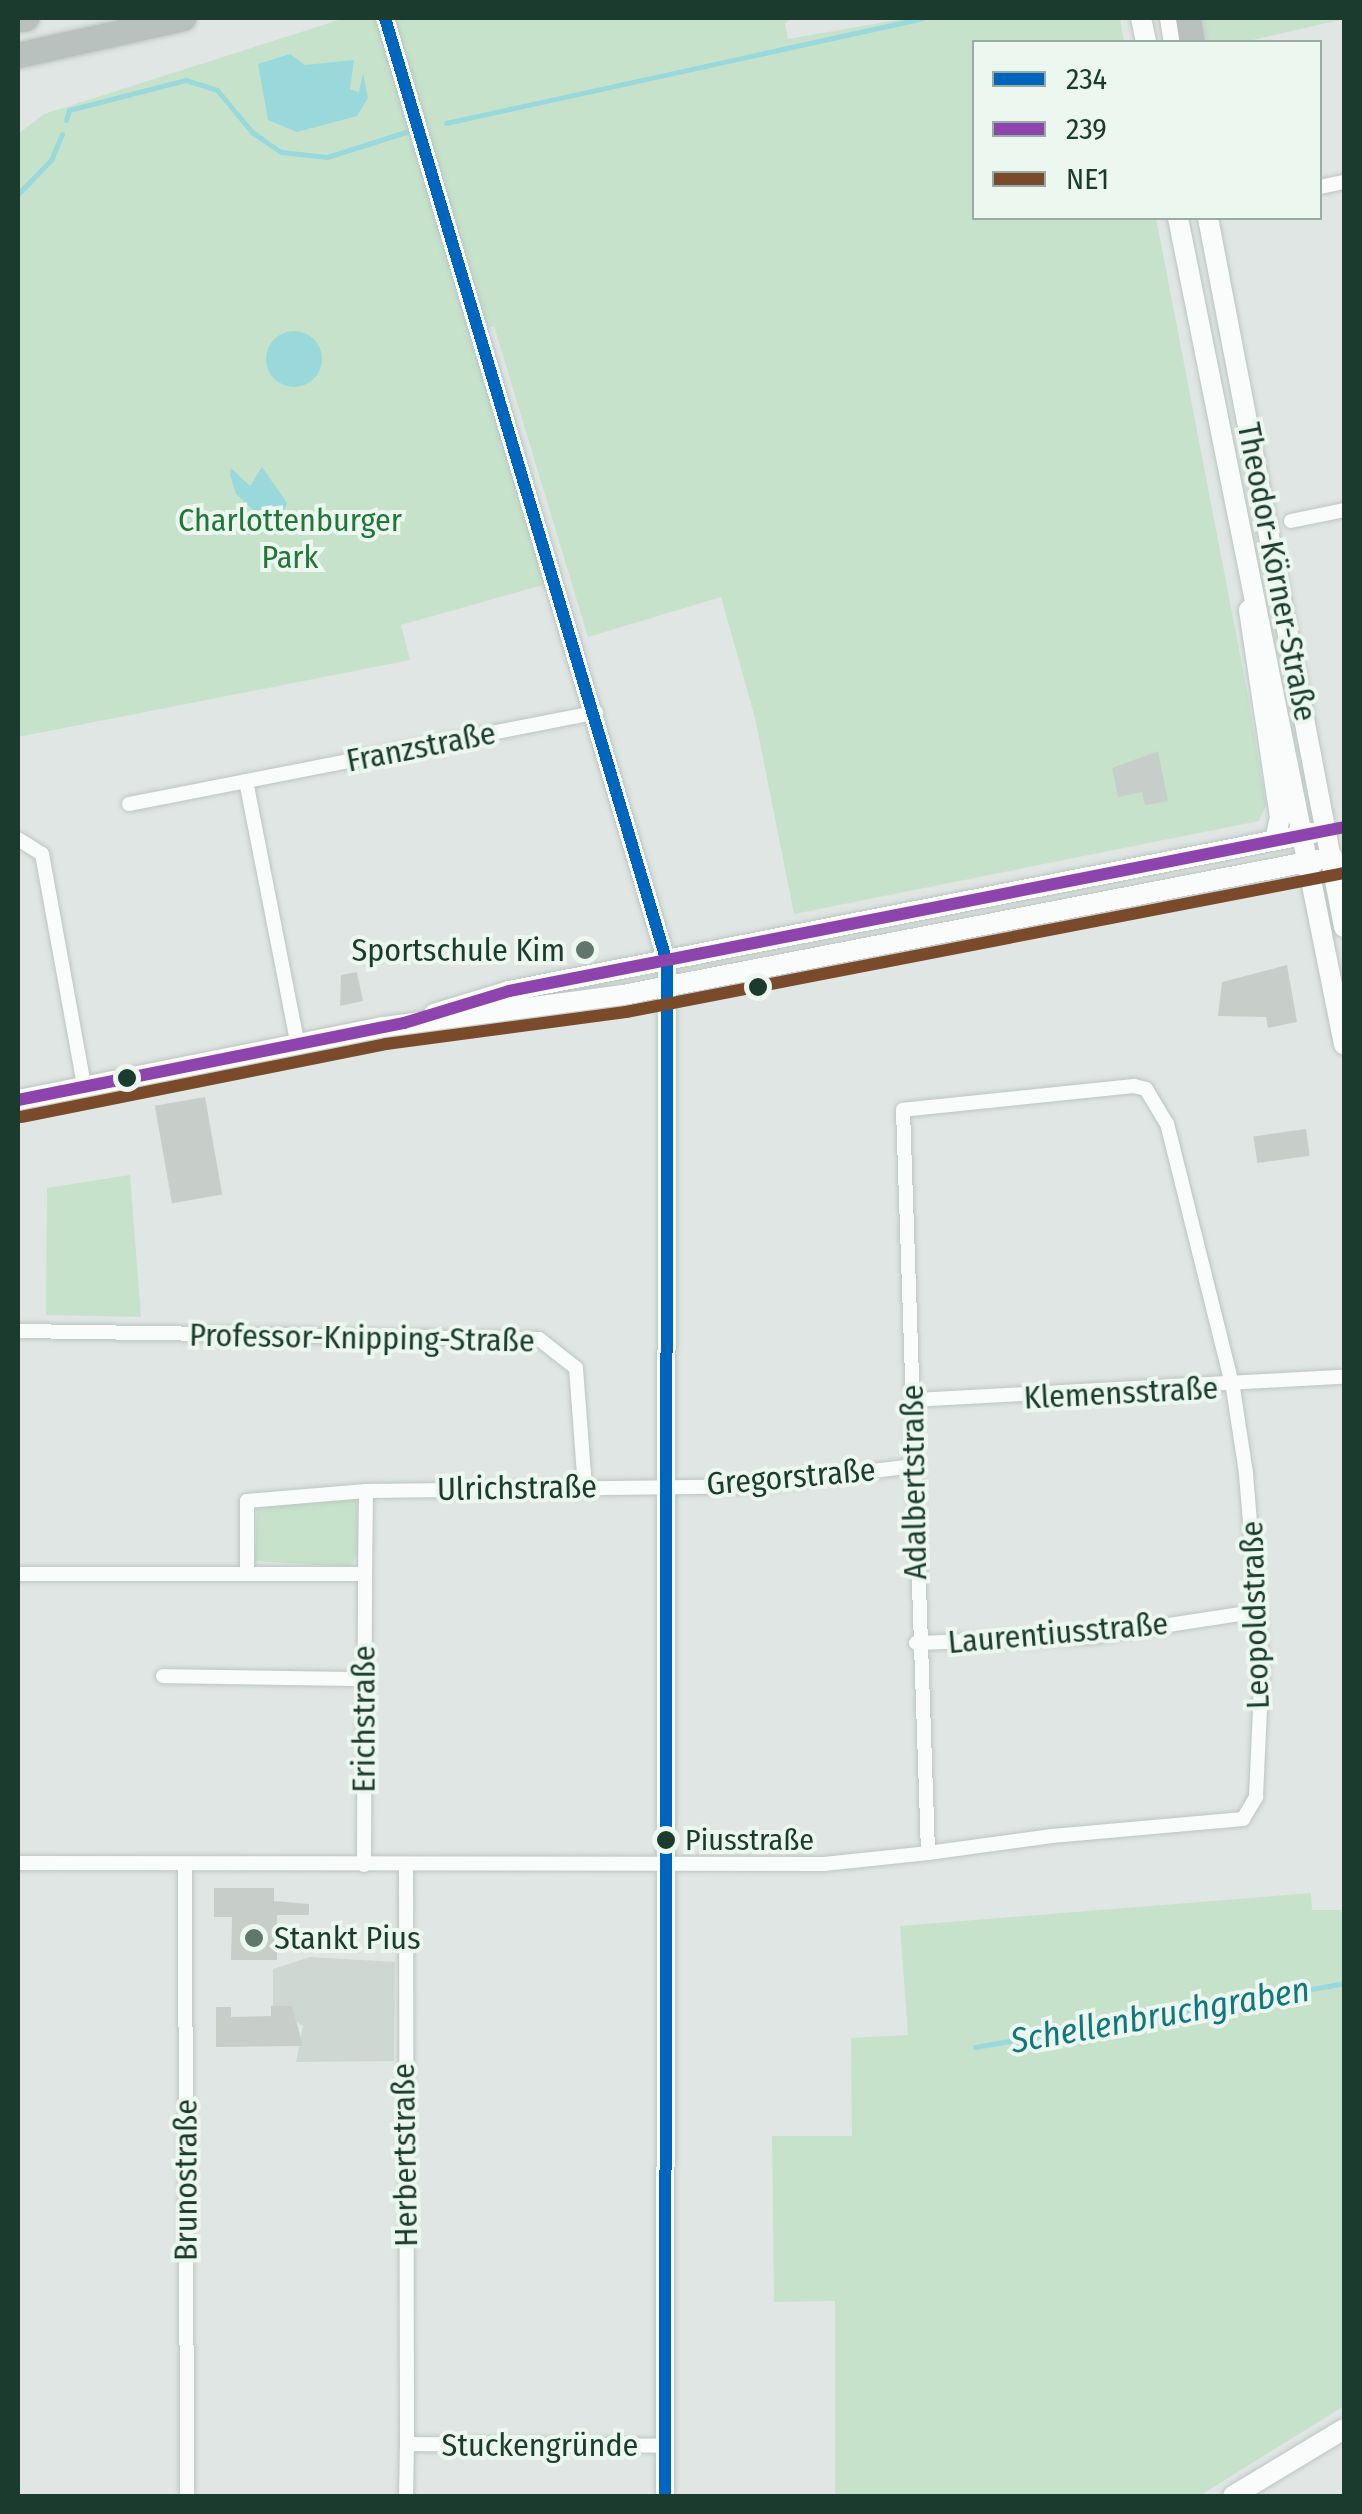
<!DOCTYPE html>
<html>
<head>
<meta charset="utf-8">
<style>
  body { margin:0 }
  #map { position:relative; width:1362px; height:2514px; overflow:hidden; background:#e0e6e3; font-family:"Fira Sans Condensed",sans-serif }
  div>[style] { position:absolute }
  .built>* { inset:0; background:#cdd8d2 }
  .green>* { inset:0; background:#c6e2cb }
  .water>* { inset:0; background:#9ad9db }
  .round { border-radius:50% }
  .stream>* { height:5px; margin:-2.5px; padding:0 2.5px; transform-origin:2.5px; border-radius:2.5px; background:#9ad9db }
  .building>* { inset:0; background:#c7ceca; transform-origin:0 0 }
  .roads { filter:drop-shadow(0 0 2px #bbc6c1) drop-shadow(0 0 2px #bbc6c1) }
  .minor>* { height:14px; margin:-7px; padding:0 7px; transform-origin:7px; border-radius:7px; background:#fafbfb }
  .tertiary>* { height:18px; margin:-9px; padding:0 9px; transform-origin:9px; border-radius:9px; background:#fafbfb }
  .secondary>* { height:20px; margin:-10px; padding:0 10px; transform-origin:10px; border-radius:10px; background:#fafbfb }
  .motorway>* { height:25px; margin:-12.5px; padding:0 12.5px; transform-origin:12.5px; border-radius:12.5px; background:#b8c1be }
  .bus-1>* { height:12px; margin:-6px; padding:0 6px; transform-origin:6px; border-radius:6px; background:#0065bd }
  .bus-2>* { height:12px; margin:-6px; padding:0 6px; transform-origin:6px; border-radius:6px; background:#8e44ad }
  .bus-3>* { height:12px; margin:-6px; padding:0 6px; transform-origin:6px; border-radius:6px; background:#7a4b2a }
  .dots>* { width:28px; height:28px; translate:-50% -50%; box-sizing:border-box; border:5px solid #ecf7f0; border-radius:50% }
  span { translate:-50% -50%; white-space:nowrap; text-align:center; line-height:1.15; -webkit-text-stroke:8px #ecf7f0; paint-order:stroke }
  .bus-label { font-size:30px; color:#1c3b2f }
  .left { translate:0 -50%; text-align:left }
  .park-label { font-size:32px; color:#227639 }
  .street-label { font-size:32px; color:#1c3b2f }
  .poi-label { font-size:32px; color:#1c3b2f }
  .right { translate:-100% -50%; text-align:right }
  .water-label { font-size:35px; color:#11777d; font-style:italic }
  .frame { position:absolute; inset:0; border:20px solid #1c3b2f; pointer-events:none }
  .legend { position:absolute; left:972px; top:40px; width:350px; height:180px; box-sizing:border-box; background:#ecf7f0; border:2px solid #99aca3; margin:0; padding:12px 18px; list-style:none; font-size:30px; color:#1c3b2f }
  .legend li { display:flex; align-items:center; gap:20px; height:50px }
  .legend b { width:50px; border:2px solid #99aca3 }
</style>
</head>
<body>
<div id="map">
  <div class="built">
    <div style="clip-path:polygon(310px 1957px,395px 1962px,394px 2061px,296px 2062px,303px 2026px,273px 2006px,273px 1969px)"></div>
  </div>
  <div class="green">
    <div style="clip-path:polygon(345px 18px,793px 18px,785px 23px,788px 39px,908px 18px,1120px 18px,1124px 42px,974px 42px,974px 218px,1156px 218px,1248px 696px,1266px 805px,1259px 821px,794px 914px,755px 718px,721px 597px,588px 637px,494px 326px,474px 332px,550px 583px,401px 625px,410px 660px,18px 737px,18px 134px,44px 114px)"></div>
    <div style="clip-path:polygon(1203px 18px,1344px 18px,1344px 19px,1244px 42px,1207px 42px)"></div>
    <div style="clip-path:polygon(130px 1175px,141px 1317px,46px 1315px,47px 1188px)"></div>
    <div style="clip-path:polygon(356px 1498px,359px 1552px,350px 1567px,255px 1561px,257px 1507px)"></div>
    <div style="clip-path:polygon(1311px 1893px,1312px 1910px,1344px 1910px,1344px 2406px,1199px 2496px,835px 2496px,835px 2301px,774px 2302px,772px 2136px,852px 2136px,851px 2038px,908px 2035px,900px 1926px)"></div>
  </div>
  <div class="water">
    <div style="clip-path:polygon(290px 54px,305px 65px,354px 60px,350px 89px,359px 92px,363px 73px,368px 98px,357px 116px,297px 132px,268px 120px,258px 64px)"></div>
    <div class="round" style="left:266px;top:331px;width:56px;height:56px"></div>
    <div style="clip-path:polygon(262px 467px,287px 503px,281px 520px,267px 523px,236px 494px,230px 475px,231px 468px,250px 486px)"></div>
  </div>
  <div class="stream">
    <div style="left:66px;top:120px;width:10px;rotate:-73deg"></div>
    <div style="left:69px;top:110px;width:121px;rotate:-14.4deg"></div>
    <div style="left:186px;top:80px;width:33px;rotate:18deg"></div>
    <div style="left:217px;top:90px;width:55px;rotate:50.2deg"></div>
    <div style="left:252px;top:132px;width:35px;rotate:35deg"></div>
    <div style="left:281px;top:152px;width:46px;rotate:6.2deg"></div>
    <div style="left:327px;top:157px;width:86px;rotate:-17.6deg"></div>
    <div style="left:446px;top:123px;width:488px;rotate:-12.4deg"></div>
    <div style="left:18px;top:194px;width:47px;rotate:-45.9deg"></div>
    <div style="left:51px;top:160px;width:28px;rotate:-67deg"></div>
    <div style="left:975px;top:2047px;width:375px;rotate:-9.8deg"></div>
  </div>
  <div class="building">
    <div style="clip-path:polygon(1158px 751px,1168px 801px,1145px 805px,1142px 792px,1118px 797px,1112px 768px)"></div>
    <div style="clip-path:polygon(1287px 965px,1297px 1022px,1268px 1028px,1266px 1017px,1218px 1016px,1222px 982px)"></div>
    <div style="clip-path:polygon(357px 972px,363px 1001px,340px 1006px,341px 975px)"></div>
    <div style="left:205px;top:1097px;width:99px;height:51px;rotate:80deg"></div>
    <div style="left:1306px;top:1129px;width:27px;height:53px;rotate:82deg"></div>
    <div style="clip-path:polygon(214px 1888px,274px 1888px,274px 1901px,309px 1904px,309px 1915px,277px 1915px,277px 1960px,231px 1960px,232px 1917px,214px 1917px)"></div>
    <div style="clip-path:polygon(271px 2006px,292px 2006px,303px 2046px,216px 2047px,216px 2007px,231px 2007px,231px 2017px,271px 2016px)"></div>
  </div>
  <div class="roads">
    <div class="minor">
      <div style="left:1320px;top:187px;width:25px;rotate:-12deg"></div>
      <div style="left:1291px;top:521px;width:54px;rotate:-11.7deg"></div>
      <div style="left:246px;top:781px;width:266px;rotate:78.9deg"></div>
      <div style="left:129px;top:804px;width:476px;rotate:-11.1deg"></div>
      <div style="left:18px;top:839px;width:28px;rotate:32deg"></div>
      <div style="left:42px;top:854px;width:235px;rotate:79.7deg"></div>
      <div style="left:18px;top:1331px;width:521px;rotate:0.88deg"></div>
      <div style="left:539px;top:1339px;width:47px;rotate:38.1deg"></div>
      <div style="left:576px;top:1368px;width:119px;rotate:85.7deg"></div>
      <div style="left:913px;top:1400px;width:432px;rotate:-3.1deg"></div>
      <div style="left:18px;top:1574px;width:347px"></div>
      <div style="left:365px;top:1574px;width:83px;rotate:-89.3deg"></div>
      <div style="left:247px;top:1574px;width:73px;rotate:-90deg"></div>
      <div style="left:247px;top:1501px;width:119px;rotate:-4.8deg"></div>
      <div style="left:366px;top:1491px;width:385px;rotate:-0.7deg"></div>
      <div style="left:751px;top:1486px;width:164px;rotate:-7deg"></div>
      <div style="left:916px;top:1643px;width:174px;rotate:-2deg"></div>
      <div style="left:1090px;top:1637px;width:171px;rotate:-8.7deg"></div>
      <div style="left:163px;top:1676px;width:199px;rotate:0.9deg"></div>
      <div style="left:18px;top:1863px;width:806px;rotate:0.07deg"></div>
      <div style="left:824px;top:1864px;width:105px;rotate:-6deg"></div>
      <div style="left:928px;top:1853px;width:125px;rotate:-7.8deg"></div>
      <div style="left:1052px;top:1836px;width:192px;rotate:-5.1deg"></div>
      <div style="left:1243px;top:1819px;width:26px;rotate:-59deg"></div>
      <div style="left:1256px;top:1797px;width:132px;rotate:-87.4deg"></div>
      <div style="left:1262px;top:1665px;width:193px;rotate:-94.8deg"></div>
      <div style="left:1246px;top:1473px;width:86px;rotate:-98.7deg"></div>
      <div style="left:1233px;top:1388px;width:272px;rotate:-104deg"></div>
      <div style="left:1167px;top:1124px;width:41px;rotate:-121deg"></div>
      <div style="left:1146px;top:1089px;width:12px;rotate:-166deg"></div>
      <div style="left:1134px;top:1086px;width:232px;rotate:174.1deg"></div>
      <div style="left:903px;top:1110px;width:743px;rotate:88.07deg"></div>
      <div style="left:185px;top:1864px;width:632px;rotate:89.82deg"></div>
      <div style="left:364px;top:1865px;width:291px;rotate:-89.8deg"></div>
      <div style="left:406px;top:1865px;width:579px;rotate:89.9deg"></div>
      <div style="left:406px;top:2496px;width:52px;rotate:-88.9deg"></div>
      <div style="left:407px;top:2444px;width:258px;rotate:0.4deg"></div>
    </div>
    <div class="tertiary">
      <div style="left:385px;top:18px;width:985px;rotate:73.37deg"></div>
      <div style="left:667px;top:962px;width:1534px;rotate:90.07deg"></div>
    </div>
    <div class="secondary">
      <div style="left:1141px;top:18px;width:25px;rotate:78deg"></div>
      <div style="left:1170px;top:18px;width:24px;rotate:81deg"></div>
      <div style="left:1178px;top:218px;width:843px;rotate:78.64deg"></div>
      <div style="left:1208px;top:218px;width:722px;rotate:79.14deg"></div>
      <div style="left:1249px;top:610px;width:209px;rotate:81.5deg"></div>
      <div style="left:1280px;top:817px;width:24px;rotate:102deg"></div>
      <div style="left:434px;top:1014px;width:78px;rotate:-17deg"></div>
      <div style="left:509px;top:991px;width:835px;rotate:-11.12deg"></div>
      <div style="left:18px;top:1100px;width:372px;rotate:-11.3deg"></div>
      <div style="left:383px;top:1027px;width:242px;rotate:-7.6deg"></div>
      <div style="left:623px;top:995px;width:723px;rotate:-11deg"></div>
      <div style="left:1233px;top:2496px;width:130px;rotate:-31.1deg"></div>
    </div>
    <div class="motorway">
      <div style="left:1188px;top:18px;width:24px;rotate:81deg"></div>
      <div style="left:18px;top:19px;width:8px;rotate:-7deg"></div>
      <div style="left:18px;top:55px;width:169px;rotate:-12.6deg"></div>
    </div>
  </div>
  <div class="bus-1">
    <div style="left:385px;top:18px;width:985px;rotate:73.37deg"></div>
    <div style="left:667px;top:962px;width:1534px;rotate:90.07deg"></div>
  </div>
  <div class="bus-2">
    <div style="left:18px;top:1100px;width:394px;rotate:-11.3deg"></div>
    <div style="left:404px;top:1023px;width:110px;rotate:-16.9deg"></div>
    <div style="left:509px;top:991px;width:851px;rotate:-11.11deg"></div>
  </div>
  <div class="bus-3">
    <div style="left:21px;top:1117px;width:372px;rotate:-11.3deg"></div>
    <div style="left:386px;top:1044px;width:242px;rotate:-7.6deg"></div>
    <div style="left:626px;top:1012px;width:731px;rotate:-10.96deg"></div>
  </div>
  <div class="dots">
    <div style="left:585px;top:950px;background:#61776e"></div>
    <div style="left:758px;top:987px;background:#1c3b2f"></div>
    <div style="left:127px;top:1078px;background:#1c3b2f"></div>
    <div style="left:666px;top:1840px;background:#1c3b2f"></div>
    <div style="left:254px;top:1938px;background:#61776e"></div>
  </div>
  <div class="bus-label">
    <span class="left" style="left:685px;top:1840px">Piusstraße</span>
  </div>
  <div class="park-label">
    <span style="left:290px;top:539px">Charlottenburger<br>Park</span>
  </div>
  <div class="street-label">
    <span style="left:1277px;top:572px;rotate:79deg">Theodor-Körner-Straße</span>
    <span style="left:421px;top:747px;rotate:-11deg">Franzstraße</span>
    <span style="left:362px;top:1338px;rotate:1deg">Professor-Knipping-Straße</span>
    <span style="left:1121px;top:1393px;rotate:-3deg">Klemensstraße</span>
    <span style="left:791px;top:1477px;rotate:-5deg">Gregorstraße</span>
    <span style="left:914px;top:1482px;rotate:-91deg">Adalbertstraße</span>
    <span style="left:517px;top:1488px;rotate:-1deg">Ulrichstraße</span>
    <span style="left:1255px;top:1615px;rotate:-92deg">Leopoldstraße</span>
    <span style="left:1058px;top:1633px;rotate:-5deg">Laurentiusstraße</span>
    <span style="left:364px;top:1719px;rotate:-90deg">Erichstraße</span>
    <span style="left:405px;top:2155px;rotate:-91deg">Herbertstraße</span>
    <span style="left:186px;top:2180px;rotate:-90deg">Brunostraße</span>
    <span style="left:540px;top:2445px">Stuckengründe</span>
  </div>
  <div class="poi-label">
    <span class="right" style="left:565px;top:950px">Sportschule Kim</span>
    <span class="left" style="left:274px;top:1938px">Stankt Pius</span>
  </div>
  <div class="water-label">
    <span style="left:1160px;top:2015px;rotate:-10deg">Schellenbruchgraben</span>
  </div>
  <div class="frame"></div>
  <ul class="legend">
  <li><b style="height:12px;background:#0065bd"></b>234</li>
  <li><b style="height:12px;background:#8e44ad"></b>239</li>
  <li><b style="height:12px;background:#7a4b2a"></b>NE1</li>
  </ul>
</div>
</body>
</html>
